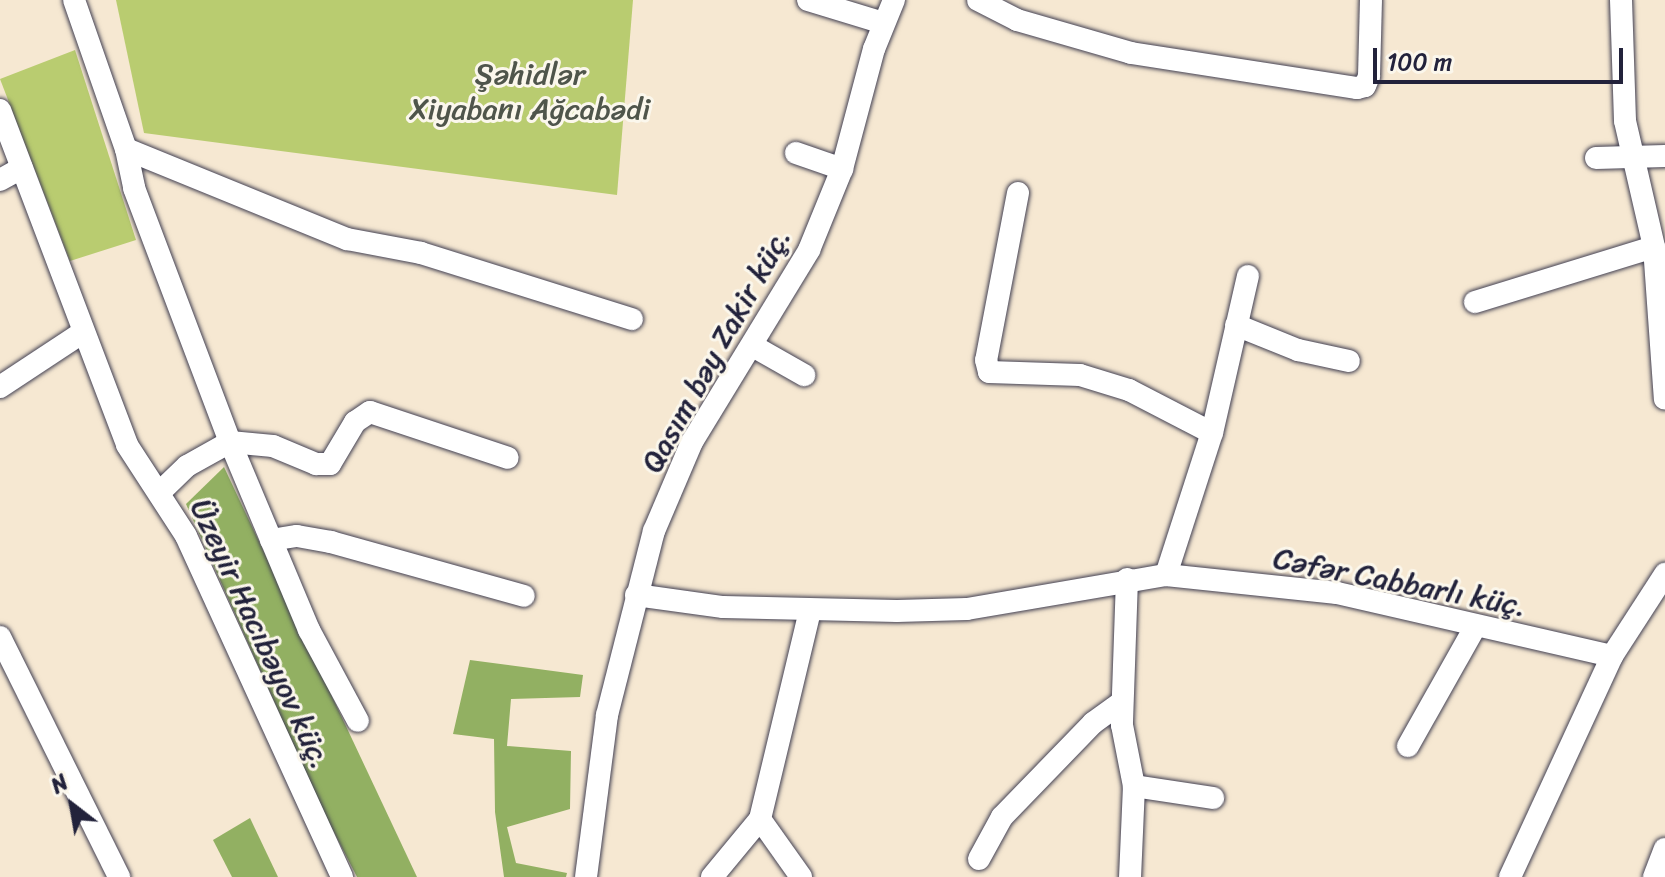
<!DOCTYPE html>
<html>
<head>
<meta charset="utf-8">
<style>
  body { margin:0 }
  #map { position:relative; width:1665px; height:877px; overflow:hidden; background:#f6e8d2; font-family:Sriracha,sans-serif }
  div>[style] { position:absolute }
  .green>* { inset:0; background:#b9cc70 }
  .forest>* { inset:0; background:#92b062 }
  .roads { filter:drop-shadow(0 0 2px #424052) drop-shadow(0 0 2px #424052) }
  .minor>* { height:22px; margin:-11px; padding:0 11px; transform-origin:11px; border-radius:11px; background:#fff }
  span { translate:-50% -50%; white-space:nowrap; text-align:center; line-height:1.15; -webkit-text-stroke:6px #fbf7ec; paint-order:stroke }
  .park-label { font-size:30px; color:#4f554b }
  .street-label { font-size:30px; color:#22223b }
  .north { position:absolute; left:32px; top:765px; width:80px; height:80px; -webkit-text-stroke:6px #fbf7ec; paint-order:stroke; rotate:329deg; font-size:22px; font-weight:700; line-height:32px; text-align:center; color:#22223b }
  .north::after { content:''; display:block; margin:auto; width:28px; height:36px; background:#22223b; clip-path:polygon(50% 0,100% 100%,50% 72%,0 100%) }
  .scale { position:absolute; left:1373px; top:48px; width:250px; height:36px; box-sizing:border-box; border:4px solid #22223b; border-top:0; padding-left:10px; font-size:24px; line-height:28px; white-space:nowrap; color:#22223b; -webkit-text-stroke:6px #fbf7ec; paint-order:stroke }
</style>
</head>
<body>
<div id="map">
  <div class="green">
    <div style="clip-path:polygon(116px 0,633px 0,617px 195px,144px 133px)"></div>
    <div style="clip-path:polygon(75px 50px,136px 240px,70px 261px,0 79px)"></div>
  </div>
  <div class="forest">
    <div style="clip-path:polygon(224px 467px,417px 877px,357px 877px,323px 811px,186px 504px)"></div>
    <div style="clip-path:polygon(470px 660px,583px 675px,580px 697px,511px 699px,507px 746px,571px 751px,570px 809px,507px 827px,516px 863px,567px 873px,566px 877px,504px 877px,495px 812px,494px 739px,453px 734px)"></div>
    <div style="clip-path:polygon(250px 818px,278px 877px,232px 877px,213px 840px)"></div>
  </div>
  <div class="roads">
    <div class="minor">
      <div style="left:74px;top:0;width:158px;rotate:70.8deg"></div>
      <div style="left:126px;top:149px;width:40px;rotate:78deg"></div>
      <div style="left:134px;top:188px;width:272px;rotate:69.3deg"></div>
      <div style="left:230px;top:442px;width:204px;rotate:67.2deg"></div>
      <div style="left:309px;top:630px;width:103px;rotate:61.7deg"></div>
      <div style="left:808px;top:0;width:78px;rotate:17deg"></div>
      <div style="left:978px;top:0;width:44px;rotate:27.1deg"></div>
      <div style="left:1017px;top:20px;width:119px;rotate:16.1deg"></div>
      <div style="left:1131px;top:53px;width:229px;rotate:8.8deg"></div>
      <div style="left:1357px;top:88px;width:8px;rotate:-14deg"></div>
      <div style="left:1365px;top:86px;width:11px;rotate:-68deg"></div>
      <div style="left:1369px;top:76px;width:76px;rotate:-88.5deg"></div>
      <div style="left:1621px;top:0;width:121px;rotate:88.1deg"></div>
      <div style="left:1625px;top:121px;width:129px;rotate:77deg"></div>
      <div style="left:1654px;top:247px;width:152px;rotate:85.9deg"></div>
      <div style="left:0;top:110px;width:358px;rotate:69.2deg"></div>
      <div style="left:127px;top:445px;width:108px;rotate:57deg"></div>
      <div style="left:186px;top:536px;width:375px;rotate:65.4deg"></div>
      <div style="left:126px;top:149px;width:239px;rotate:22.2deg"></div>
      <div style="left:347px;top:239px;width:75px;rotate:10.7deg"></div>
      <div style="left:421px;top:253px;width:221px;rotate:17.4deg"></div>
      <div style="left:796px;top:153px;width:49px;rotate:19.2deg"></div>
      <div style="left:1596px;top:158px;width:69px;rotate:-1.7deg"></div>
      <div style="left:0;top:180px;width:25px;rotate:-29deg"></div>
      <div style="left:1018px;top:193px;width:170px;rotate:100.8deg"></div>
      <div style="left:986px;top:360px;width:12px;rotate:76deg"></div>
      <div style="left:989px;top:372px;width:91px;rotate:1.9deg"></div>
      <div style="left:1080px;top:375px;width:51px;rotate:17deg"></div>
      <div style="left:1129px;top:390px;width:93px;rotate:27.4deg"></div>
      <div style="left:1475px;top:302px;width:187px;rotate:-17.1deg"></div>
      <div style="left:1236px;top:325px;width:67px;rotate:22deg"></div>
      <div style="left:1298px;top:350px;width:52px;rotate:12.2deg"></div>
      <div style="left:753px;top:346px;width:59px;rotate:29.6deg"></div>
      <div style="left:0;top:387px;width:98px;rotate:-33.4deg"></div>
      <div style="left:159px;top:493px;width:39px;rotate:-44deg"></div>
      <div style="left:187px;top:466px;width:49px;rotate:-29.2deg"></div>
      <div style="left:230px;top:442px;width:43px;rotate:5.3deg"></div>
      <div style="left:273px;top:446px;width:47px;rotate:22.7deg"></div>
      <div style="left:316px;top:464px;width:14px"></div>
      <div style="left:330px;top:464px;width:49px;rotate:-59.2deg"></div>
      <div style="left:355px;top:422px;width:18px;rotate:-34deg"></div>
      <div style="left:370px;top:412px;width:145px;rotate:18.4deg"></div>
      <div style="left:271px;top:540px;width:26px;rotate:-9deg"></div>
      <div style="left:297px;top:536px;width:35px;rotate:10deg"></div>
      <div style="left:331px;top:542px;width:200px;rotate:15.6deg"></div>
      <div style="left:1166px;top:575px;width:149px;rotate:-72.1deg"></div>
      <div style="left:1212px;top:433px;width:161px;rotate:-77.1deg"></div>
      <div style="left:1127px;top:579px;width:146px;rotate:92deg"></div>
      <div style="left:1122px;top:725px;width:62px;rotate:78.9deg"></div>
      <div style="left:1134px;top:786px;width:91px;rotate:92.5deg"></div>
      <div style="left:636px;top:595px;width:88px;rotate:7.9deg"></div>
      <div style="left:723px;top:607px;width:174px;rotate:1.3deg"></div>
      <div style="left:897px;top:611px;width:70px;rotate:-1.6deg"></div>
      <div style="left:967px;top:609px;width:202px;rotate:-9.7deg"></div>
      <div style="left:1166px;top:575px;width:172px;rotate:6deg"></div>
      <div style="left:1337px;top:593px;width:282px;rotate:12.9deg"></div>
      <div style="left:0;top:637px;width:268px;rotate:63.6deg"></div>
      <div style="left:1408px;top:746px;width:137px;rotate:-60.6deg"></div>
      <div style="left:1134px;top:786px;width:80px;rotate:8.6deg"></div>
      <div style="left:760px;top:819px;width:71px;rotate:54.7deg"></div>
      <div style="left:979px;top:859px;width:48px;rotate:-61.3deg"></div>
      <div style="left:1002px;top:817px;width:131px;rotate:-45.9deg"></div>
      <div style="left:1093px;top:723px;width:36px;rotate:-36deg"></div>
      <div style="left:586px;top:877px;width:163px;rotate:-82.6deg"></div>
      <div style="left:607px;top:715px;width:190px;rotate:-75.7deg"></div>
      <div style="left:654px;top:531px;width:97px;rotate:-66.9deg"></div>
      <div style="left:692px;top:442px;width:225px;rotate:-58.6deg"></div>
      <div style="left:809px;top:250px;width:87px;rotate:-67.8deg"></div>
      <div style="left:842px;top:169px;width:124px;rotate:-75.1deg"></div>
      <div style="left:874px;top:49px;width:53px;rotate:-67.8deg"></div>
      <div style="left:712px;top:877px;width:75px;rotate:-50.4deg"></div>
      <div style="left:760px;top:819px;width:214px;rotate:-76.5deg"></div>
      <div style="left:1510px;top:877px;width:243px;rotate:-65.2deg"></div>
      <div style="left:1612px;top:656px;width:98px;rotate:-57.1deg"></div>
      <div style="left:1654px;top:877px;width:30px;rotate:-69deg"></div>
    </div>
  </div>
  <div class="park-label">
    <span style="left:530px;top:91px">Şəhidlər<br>Xiyabanı Ağcabədi</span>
  </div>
  <div class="street-label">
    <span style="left:716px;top:350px;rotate:-61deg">Qasım bəy Zakir küç.</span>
    <span style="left:1400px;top:582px;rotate:11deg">Cəfər Cabbarlı küç.</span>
    <span style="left:261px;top:634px;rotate:65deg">Üzeyir Hacıbəyov küç.</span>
  </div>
  <div class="north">N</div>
  <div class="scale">100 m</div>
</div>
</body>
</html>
